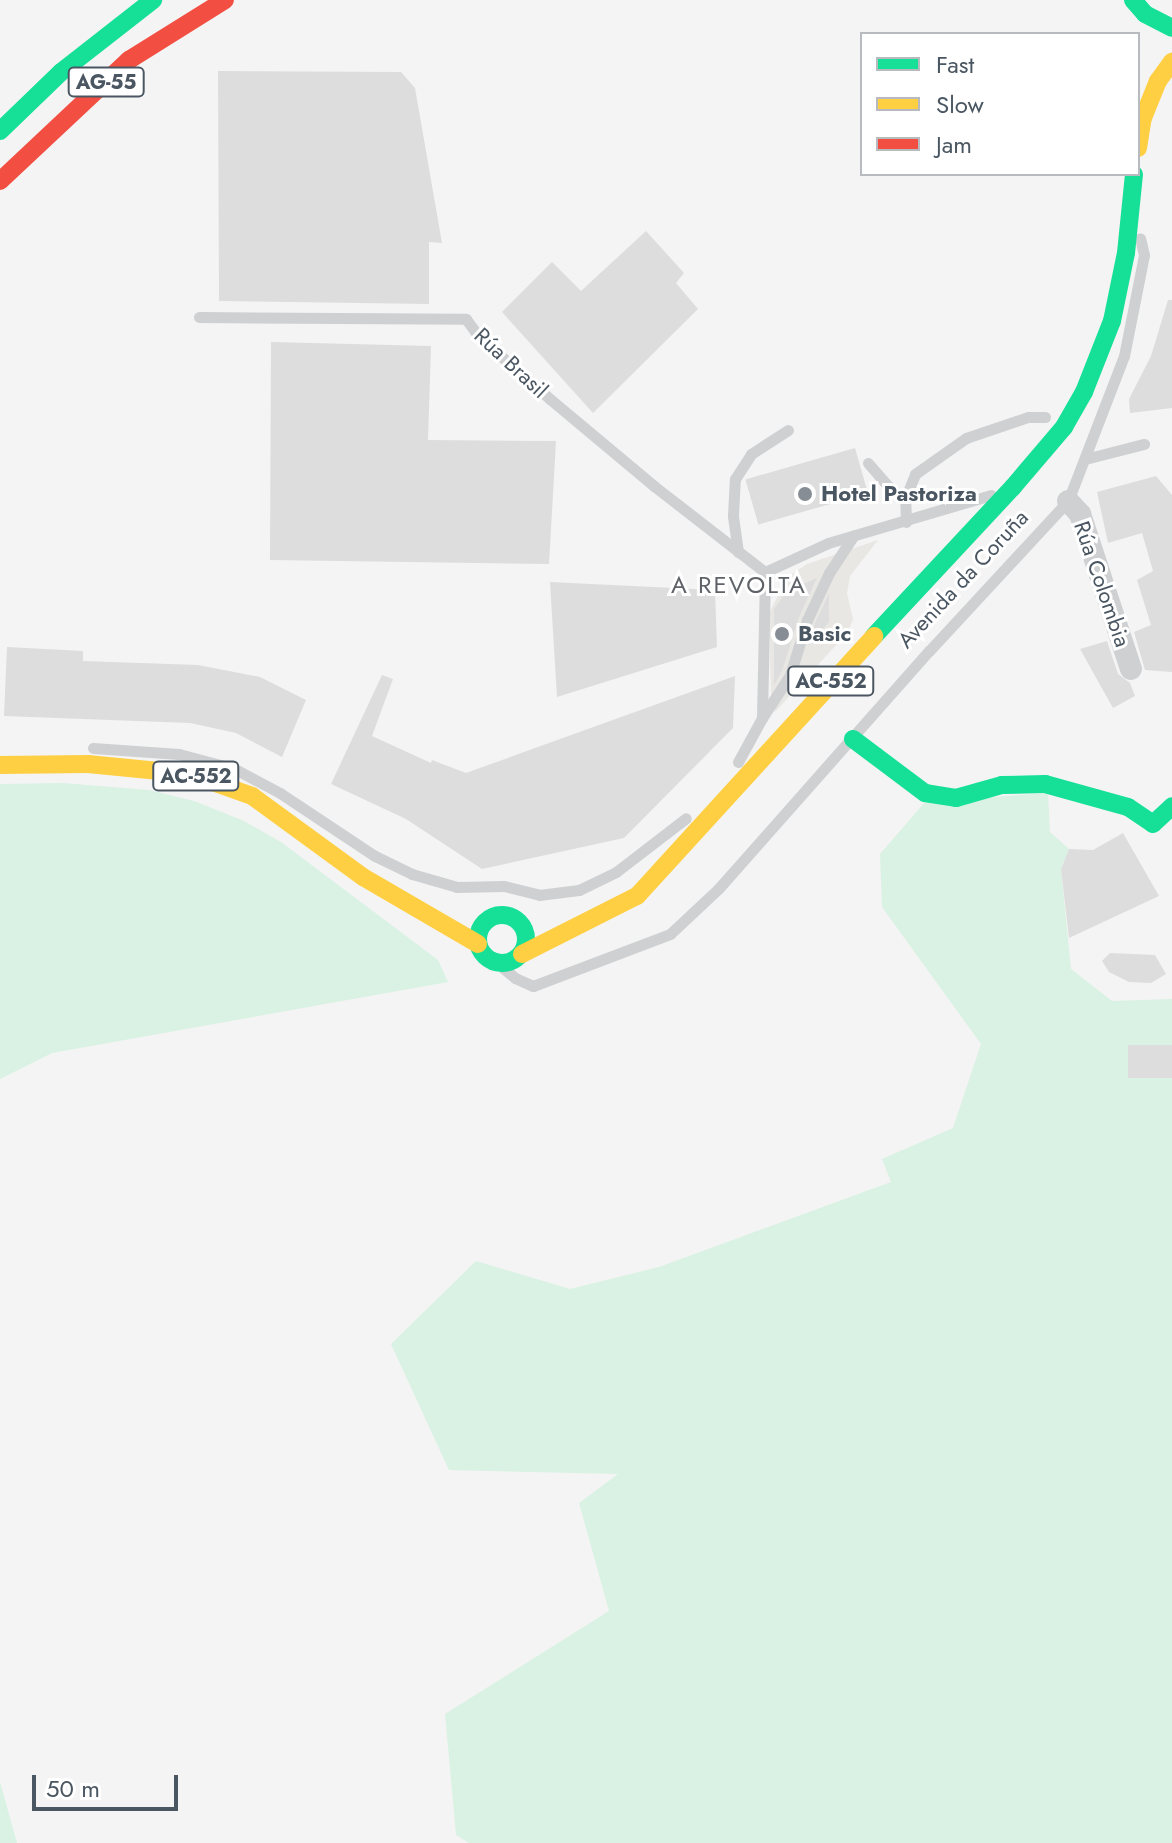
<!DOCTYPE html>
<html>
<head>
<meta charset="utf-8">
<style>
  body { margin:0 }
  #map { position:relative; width:1172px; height:1843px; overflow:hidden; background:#f4f4f4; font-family:Jost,sans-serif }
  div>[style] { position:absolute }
  .commercial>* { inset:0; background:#e8e7e3 }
  .green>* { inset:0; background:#d9f2e3 }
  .building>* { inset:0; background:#ddddde; transform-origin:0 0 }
  .lane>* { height:11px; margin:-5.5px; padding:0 5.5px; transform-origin:5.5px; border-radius:5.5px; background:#ced0d2 }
  .street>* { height:22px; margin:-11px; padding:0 11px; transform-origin:11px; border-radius:11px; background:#ced0d2 }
  .fast>* { height:18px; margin:-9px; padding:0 9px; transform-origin:9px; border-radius:9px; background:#16e098 }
  .fast>.ring { margin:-9px; padding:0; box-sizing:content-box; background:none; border:18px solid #16e098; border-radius:50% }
  .slow>* { height:18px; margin:-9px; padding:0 9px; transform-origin:9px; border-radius:9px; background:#ffcf43 }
  .jam>* { height:18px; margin:-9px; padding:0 9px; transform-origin:9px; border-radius:9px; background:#f24e42 }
  .dots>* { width:22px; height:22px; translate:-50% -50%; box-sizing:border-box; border:4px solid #fff; border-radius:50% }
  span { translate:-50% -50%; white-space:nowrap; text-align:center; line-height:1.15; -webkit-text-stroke:6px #fff; paint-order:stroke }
  .shield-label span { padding:2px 6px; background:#fff; border:2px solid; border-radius:6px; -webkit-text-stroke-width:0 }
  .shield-label { font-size:20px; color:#4a5661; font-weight:700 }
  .street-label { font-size:22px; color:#4a5661 }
  .poi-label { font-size:22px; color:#4a5661; font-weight:700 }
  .left { translate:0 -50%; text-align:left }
  .neighbourhood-label { font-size:24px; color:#5f6368; letter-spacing:2px }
  .legend { position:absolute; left:860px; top:32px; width:280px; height:144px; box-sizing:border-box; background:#fff; border:2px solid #b7bbc0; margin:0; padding:10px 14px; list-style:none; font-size:24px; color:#4a5661 }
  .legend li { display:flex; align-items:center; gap:16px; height:40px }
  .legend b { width:40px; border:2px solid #b7bbc0 }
  .scale { position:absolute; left:32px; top:1775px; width:146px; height:36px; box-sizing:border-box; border:4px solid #4a5661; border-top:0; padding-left:10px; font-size:24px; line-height:28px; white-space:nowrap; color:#4a5661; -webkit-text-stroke:6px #fff; paint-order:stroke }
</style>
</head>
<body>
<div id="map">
  <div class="commercial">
    <div style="clip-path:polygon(878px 540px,850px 576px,847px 593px,853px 619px,848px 632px,775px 712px,771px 695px,769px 614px,786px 578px,807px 564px)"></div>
  </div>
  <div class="green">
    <div style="clip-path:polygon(63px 783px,149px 790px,194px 801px,242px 820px,281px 842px,438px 960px,448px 982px,52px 1053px,0 1079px,0 784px)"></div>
    <div style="clip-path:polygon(1048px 793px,1050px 832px,1069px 849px,1061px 869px,1071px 969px,1112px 1001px,1172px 999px,1172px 1843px,469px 1843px,456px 1835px,445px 1714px,609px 1611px,579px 1503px,618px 1474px,449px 1470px,391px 1344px,476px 1261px,570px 1289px,659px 1267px,891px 1182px,882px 1159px,953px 1128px,981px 1044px,882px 907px,880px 854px,925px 802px)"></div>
    <div style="clip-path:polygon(0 1782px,17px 1843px,0 1843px)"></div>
  </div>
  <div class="building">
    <div style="clip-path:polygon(218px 71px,401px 72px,415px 88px,442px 243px,429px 242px,429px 304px,219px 301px)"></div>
    <div style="clip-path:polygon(646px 231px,684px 273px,676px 283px,698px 309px,593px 413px,502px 312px,552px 262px,581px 291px)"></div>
    <div style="clip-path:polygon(1168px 300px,1172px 300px,1172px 408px,1130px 413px,1129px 399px,1151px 356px)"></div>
    <div style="clip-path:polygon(271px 342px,431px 346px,428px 440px,556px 441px,549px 564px,270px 560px)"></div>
    <div style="left:855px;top:448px;width:47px;height:114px;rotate:74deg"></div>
    <div style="clip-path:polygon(1156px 476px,1172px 495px,1172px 672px,1145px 670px,1134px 632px,1151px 625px,1137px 580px,1153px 571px,1142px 533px,1108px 543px,1097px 492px)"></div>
    <div style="clip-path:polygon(817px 578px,799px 617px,782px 671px,774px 685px,774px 609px,788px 590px)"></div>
    <div style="clip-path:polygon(550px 582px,715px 590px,717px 647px,557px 697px)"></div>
    <div style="clip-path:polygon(829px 594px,829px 622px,808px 646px,815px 623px)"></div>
    <div style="clip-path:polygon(1107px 641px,1118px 674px,1130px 683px,1135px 696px,1113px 708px,1080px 649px)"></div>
    <div style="clip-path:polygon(7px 647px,83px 651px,83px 661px,198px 665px,260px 677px,306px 700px,282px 757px,236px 733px,190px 723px,4px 716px)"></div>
    <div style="clip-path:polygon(382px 675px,393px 679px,372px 736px,431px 763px,432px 760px,466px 773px,735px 676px,733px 728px,624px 838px,482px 869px,406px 819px,331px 784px)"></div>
    <div style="clip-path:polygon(1123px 833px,1159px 896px,1069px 938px,1061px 869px,1069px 849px,1093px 850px)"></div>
    <div style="clip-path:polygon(1110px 953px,1155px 955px,1166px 974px,1151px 983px,1129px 982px,1109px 972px,1102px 961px)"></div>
    <div style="left:1128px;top:1045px;width:44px;height:33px"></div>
  </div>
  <div class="lane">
    <div style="left:199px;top:317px;width:267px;rotate:0.4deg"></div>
    <div style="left:466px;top:319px;width:22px;rotate:54deg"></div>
    <div style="left:479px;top:337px;width:94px;rotate:41.1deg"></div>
    <div style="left:550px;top:399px;width:136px;rotate:39.9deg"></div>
    <div style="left:654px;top:486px;width:140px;rotate:37.8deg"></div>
    <div style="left:1085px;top:459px;width:61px;rotate:-14.3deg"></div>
    <div style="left:868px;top:463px;width:30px;rotate:49deg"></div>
    <div style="left:888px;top:486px;width:21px;rotate:37deg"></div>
    <div style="left:906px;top:522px;width:23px;rotate:-92deg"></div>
    <div style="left:905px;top:499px;width:27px;rotate:-68deg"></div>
    <div style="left:915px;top:474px;width:62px;rotate:-35.2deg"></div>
    <div style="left:966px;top:438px;width:65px;rotate:-18.7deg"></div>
    <div style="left:1028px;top:417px;width:17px"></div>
    <div style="left:738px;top:552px;width:37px;rotate:-98deg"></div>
    <div style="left:733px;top:515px;width:36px;rotate:-87deg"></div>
    <div style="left:735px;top:479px;width:30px;rotate:-57deg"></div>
    <div style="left:751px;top:454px;width:44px;rotate:-33deg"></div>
    <div style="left:765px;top:572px;width:69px;rotate:-24.7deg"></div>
    <div style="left:828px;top:543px;width:170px;rotate:-16.4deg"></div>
    <div style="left:762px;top:718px;width:51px;rotate:-56.9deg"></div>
    <div style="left:790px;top:675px;width:58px;rotate:-72.8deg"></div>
    <div style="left:807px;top:620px;width:52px;rotate:-64.9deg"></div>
    <div style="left:829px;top:573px;width:45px;rotate:-56.7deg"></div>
    <div style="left:93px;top:748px;width:86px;rotate:4deg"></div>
    <div style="left:179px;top:754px;width:58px;rotate:15deg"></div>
    <div style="left:235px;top:769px;width:51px;rotate:28.1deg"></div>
    <div style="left:280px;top:793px;width:114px;rotate:33.6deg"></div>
    <div style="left:375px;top:856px;width:41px;rotate:25.9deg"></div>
    <div style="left:412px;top:874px;width:47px;rotate:16.1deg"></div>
    <div style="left:457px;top:887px;width:47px;rotate:-1.2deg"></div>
    <div style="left:504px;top:886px;width:36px;rotate:14deg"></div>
    <div style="left:539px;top:895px;width:40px;rotate:-7.1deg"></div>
    <div style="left:579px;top:890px;width:41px;rotate:-25.9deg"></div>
    <div style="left:616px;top:872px;width:88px;rotate:-37.6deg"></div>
    <div style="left:738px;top:762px;width:50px;rotate:-61.4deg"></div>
    <div style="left:762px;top:718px;width:146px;rotate:-88.8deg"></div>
    <div style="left:496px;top:962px;width:25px;rotate:40deg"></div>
    <div style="left:515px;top:978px;width:20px;rotate:24deg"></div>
    <div style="left:533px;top:986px;width:147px;rotate:-20.8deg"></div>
    <div style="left:670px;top:934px;width:67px;rotate:-43.2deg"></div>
    <div style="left:719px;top:888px;width:317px;rotate:-48.5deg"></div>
    <div style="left:929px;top:651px;width:205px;rotate:-47.2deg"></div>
    <div style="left:1068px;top:501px;width:155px;rotate:-68.9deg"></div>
    <div style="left:1124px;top:356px;width:103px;rotate:-78.8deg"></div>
    <div style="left:1144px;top:255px;width:17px;rotate:-103deg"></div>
  </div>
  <div class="street">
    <div style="left:1068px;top:501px;width:18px;rotate:47deg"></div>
    <div style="left:1080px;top:514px;width:163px;rotate:71.8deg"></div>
  </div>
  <div class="fast">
    <div style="left:1133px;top:0;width:18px;rotate:49deg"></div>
    <div style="left:1145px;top:14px;width:30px;rotate:27deg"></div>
    <div style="left:0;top:131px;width:85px;rotate:-44deg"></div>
    <div style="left:61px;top:72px;width:117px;rotate:-38deg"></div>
    <div style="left:874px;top:636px;width:204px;rotate:-47deg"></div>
    <div style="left:1013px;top:487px;width:79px;rotate:-49.6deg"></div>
    <div style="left:1064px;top:427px;width:40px;rotate:-60.3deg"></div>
    <div style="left:1084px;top:392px;width:76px;rotate:-68.5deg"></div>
    <div style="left:1112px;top:321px;width:69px;rotate:-78.4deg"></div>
    <div style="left:1126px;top:253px;width:79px;rotate:-84.2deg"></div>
    <div style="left:853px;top:739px;width:90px;rotate:36.9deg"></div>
    <div style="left:925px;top:793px;width:31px;rotate:9deg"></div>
    <div style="left:956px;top:798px;width:48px;rotate:-15.8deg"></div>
    <div style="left:1002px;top:785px;width:43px;rotate:-1.3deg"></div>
    <div style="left:1045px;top:784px;width:86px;rotate:15.5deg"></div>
    <div style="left:1128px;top:807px;width:30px;rotate:34deg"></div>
    <div style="left:1153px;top:824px;width:26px;rotate:-43deg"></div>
    <div class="ring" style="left:478px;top:915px;width:30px;height:30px"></div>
  </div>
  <div class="slow">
    <div style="left:1138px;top:148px;width:30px;rotate:-81deg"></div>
    <div style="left:1143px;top:118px;width:40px;rotate:-68deg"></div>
    <div style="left:1158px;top:81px;width:24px;rotate:-54deg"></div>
    <div style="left:0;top:765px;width:88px;rotate:-0.7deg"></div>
    <div style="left:88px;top:764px;width:102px;rotate:5.6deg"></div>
    <div style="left:190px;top:774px;width:66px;rotate:19.5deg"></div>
    <div style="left:252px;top:796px;width:137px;rotate:36.1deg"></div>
    <div style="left:363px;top:877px;width:133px;rotate:30.2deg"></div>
    <div style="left:522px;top:954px;width:129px;rotate:-26.8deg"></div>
    <div style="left:637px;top:896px;width:352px;rotate:-47.6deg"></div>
  </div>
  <div class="jam">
    <div style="left:0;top:181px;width:177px;rotate:-43.2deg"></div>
    <div style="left:129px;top:60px;width:113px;rotate:-32deg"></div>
  </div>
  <div class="dots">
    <div style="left:805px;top:494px;background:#868d94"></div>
    <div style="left:782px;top:634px;background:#868d94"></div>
  </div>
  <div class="shield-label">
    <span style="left:106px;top:82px">AG-55</span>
    <span style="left:831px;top:681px">AC-552</span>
    <span style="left:196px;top:776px">AC-552</span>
  </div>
  <div class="street-label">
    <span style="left:511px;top:363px;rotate:43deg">Rúa Brasil</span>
    <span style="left:963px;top:579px;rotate:-47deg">Avenida da Coruña</span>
    <span style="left:1102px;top:584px;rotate:71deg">Rúa Colombia</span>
  </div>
  <div class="poi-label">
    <span class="left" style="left:821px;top:494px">Hotel Pastoriza</span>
    <span class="left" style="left:798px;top:634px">Basic</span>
  </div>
  <div class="neighbourhood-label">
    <span style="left:739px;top:585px">A REVOLTA</span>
  </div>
  <ul class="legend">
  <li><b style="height:10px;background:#16e098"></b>Fast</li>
  <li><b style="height:10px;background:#ffcf43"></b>Slow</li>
  <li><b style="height:10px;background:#f24e42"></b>Jam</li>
  </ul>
  <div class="scale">50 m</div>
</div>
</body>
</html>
